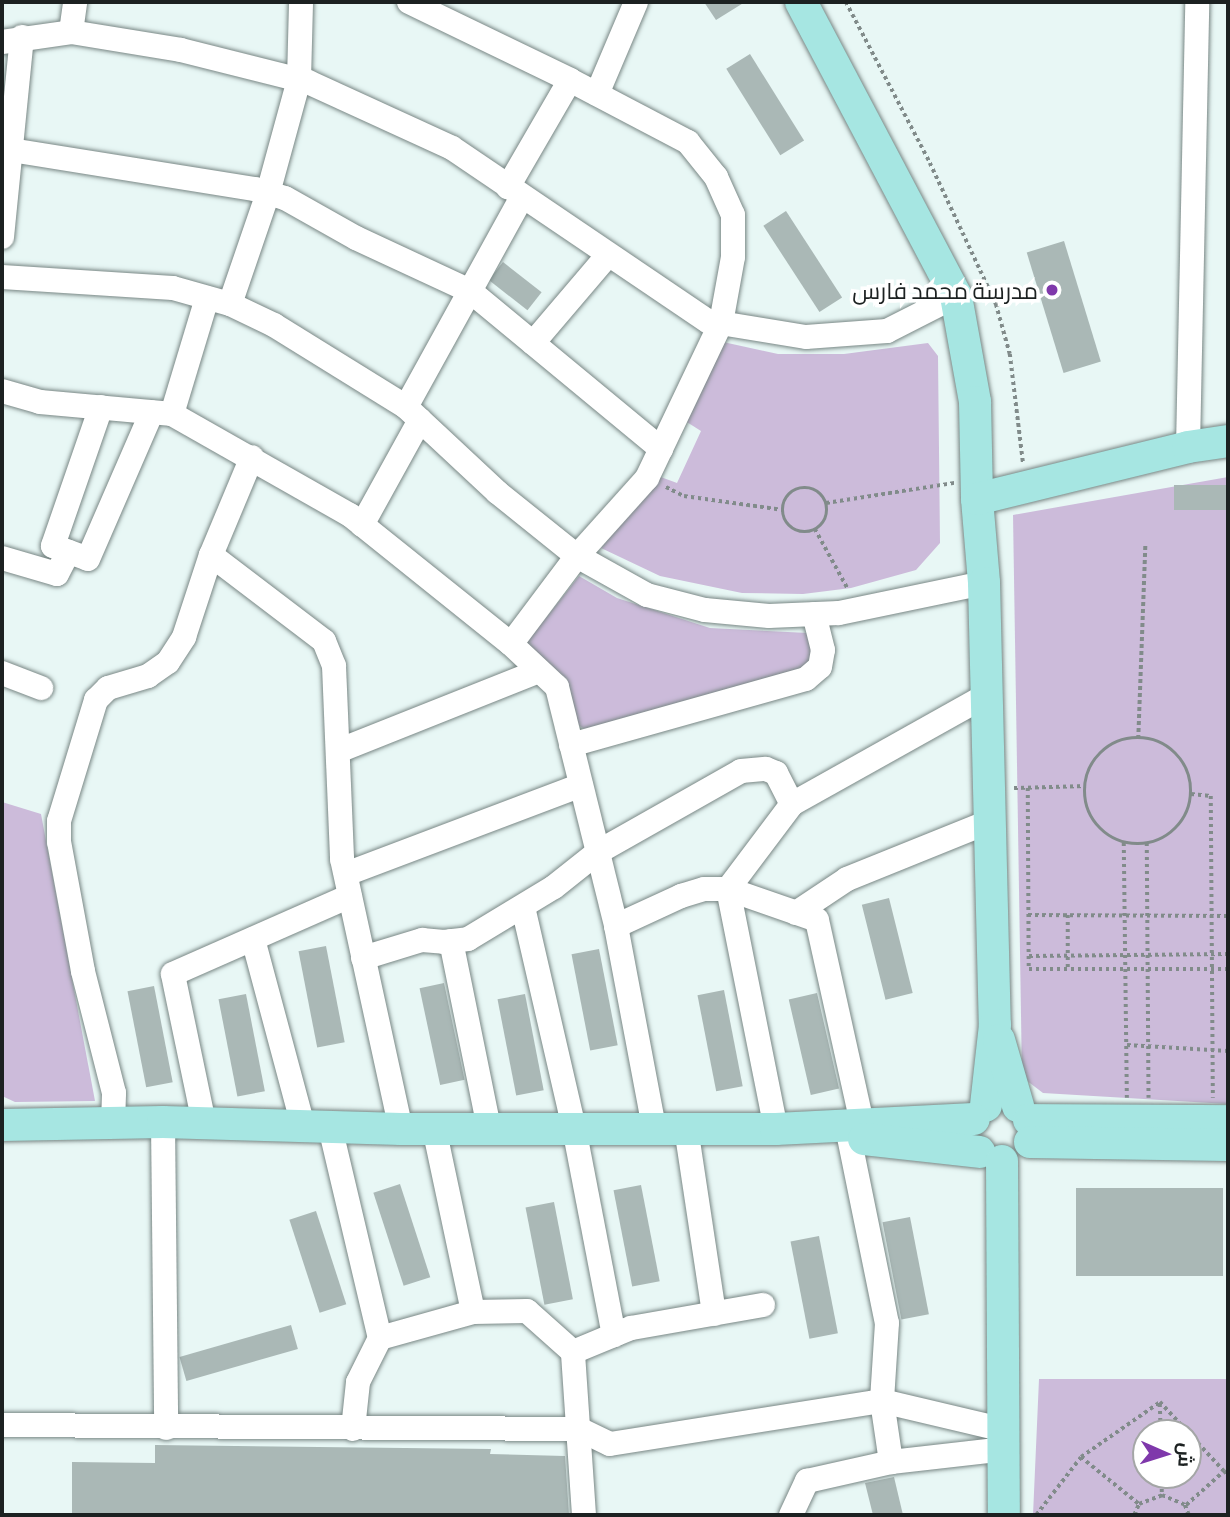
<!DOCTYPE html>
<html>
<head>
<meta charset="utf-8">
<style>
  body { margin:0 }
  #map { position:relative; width:1230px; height:1517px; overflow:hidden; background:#e8f7f5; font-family:Barlow,Cairo,sans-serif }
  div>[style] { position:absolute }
  .green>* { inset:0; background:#ccbbda }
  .building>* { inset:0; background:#aab8b6; transform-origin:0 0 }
  .path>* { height:3.5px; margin-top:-1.75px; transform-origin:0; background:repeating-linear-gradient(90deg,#818b8a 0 3.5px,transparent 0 7px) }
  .path>.ring { margin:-1.75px; padding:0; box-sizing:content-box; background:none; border:3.5px solid #818b8a; border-radius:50% }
  .roads { filter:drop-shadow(0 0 2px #798785) drop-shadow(0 0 2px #798785) }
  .minor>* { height:24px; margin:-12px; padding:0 12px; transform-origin:12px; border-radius:12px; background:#fff }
  .major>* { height:32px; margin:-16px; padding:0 16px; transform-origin:16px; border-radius:16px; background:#a6e6e2 }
  .dots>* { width:19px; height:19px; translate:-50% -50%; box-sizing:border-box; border:4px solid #fff; border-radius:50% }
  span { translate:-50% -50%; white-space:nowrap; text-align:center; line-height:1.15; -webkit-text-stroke:7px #fff; paint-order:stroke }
  .poi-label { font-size:23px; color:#1c2121 }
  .right { translate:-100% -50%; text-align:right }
  .frame { position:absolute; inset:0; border:4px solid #1c2121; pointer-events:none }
  .north { position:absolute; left:1132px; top:1419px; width:70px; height:70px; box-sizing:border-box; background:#fff; border:2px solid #a4a6a6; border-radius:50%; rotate:93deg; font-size:19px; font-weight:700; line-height:28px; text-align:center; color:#1c2121 }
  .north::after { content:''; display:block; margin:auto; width:24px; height:32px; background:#7f38ab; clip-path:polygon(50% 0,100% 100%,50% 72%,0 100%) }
</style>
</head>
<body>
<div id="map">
  <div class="green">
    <div style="clip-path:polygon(714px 340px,778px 354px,844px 354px,928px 343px,938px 356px,940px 543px,916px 570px,851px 588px,803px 594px,742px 593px,660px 576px,601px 548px,658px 476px,677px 483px,701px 431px,682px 419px)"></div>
    <div style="clip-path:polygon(1228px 477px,1228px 1104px,1043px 1093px,1022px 1077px,1013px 515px)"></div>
    <div style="clip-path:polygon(579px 576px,617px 598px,710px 628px,808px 633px,816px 667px,593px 734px,578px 725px,568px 682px,523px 647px)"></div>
    <div style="clip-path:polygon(2px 802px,41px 814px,95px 1101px,15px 1102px,2px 1096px)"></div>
    <div style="clip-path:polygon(evenodd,1039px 1379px,1228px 1379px,1228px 1515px,1033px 1515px,1039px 1379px,1188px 1433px,1188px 1475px,1146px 1475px,1146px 1433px,1188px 1433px)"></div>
  </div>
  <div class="building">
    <div style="clip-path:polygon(704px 2px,745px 2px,716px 20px)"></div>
    <div style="left:750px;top:54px;width:102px;height:28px;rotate:58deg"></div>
    <div style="left:786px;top:211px;width:103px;height:27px;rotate:57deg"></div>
    <div style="left:1064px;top:241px;width:126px;height:39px;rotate:73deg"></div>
    <div style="left:503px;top:262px;width:49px;height:23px;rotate:38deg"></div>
    <div style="left:1228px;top:485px;width:25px;height:54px;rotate:90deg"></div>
    <div style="left:889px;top:898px;width:98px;height:28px;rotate:76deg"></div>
    <div style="left:326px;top:946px;width:98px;height:28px;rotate:79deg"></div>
    <div style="left:599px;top:949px;width:98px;height:28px;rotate:79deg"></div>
    <div style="left:444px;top:983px;width:99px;height:25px;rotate:78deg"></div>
    <div style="left:154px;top:986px;width:98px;height:27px;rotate:79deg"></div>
    <div style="left:724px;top:990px;width:98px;height:27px;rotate:79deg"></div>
    <div style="left:817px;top:993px;width:98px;height:29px;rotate:77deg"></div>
    <div style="left:246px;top:994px;width:99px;height:28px;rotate:79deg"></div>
    <div style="left:525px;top:994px;width:98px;height:28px;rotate:79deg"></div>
    <div style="left:400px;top:1184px;width:98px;height:28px;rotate:72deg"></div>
    <div style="left:641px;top:1185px;width:98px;height:28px;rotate:79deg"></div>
    <div style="left:1076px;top:1188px;width:147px;height:88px"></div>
    <div style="left:554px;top:1202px;width:99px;height:29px;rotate:79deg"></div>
    <div style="left:316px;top:1211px;width:98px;height:28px;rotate:72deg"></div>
    <div style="left:910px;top:1217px;width:99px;height:28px;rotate:79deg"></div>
    <div style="left:819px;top:1236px;width:99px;height:29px;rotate:79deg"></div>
    <div style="left:291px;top:1325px;width:25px;height:116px;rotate:74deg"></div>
    <div style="clip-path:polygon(155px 1445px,491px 1449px,490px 1454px,565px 1456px,569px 1515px,72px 1515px,72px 1462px,155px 1463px)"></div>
    <div style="clip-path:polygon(894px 1477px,903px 1515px,873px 1515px,865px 1483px)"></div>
  </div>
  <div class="path">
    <div style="left:846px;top:2px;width:182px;rotate:62.4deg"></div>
    <div style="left:930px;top:163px;width:156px;rotate:64.9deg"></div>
    <div style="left:996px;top:304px;width:52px;rotate:74.4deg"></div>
    <div style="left:1010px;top:354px;width:109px;rotate:83.1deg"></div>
    <div style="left:666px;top:487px;width:20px;rotate:27deg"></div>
    <div style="left:684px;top:496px;width:100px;rotate:8deg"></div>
    <div class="ring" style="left:783px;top:488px;width:40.5px;height:40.5px"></div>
    <div style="left:826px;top:503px;width:130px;rotate:-8.9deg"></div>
    <div style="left:815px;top:529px;width:68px;rotate:61.2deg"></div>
    <div class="ring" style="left:1085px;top:738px;width:102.5px;height:102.5px"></div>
    <div style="left:1138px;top:739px;width:195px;rotate:-87.9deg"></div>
    <div style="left:1014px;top:788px;width:72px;rotate:-1.6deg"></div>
    <div style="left:1028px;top:788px;width:181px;rotate:89.7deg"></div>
    <div style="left:1029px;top:969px;width:199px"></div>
    <div style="left:1191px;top:794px;width:20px;rotate:6deg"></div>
    <div style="left:1211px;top:796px;width:302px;rotate:89.6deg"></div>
    <div style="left:1124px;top:843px;width:255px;rotate:89.3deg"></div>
    <div style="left:1147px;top:843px;width:255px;rotate:89.6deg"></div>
    <div style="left:1028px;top:915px;width:200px;rotate:0.3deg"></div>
    <div style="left:1068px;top:915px;width:54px;rotate:90deg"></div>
    <div style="left:1029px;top:956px;width:199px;rotate:-0.6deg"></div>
    <div style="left:1127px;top:1045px;width:101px;rotate:3.4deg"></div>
    <div style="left:1160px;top:1404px;width:29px;rotate:88deg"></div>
    <div style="left:1081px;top:1457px;width:96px;rotate:-34.8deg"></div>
    <div style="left:1160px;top:1402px;width:94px;rotate:47.2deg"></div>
    <div style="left:1162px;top:1475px;width:20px;rotate:90deg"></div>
    <div style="left:1186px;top:1505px;width:51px;rotate:-41.8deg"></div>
    <div style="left:1224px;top:1471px;width:6px;rotate:45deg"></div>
    <div style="left:1036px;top:1515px;width:73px;rotate:-52.2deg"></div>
    <div style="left:1081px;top:1457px;width:75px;rotate:39deg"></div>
    <div style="left:1134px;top:1515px;width:12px;rotate:-66deg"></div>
    <div style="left:1139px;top:1504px;width:25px;rotate:-21deg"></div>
    <div style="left:1162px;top:1495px;width:25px;rotate:23deg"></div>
    <div style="left:1185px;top:1505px;width:11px;rotate:68deg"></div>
  </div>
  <div class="roads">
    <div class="minor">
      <div style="left:409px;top:2px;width:179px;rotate:25.8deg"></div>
      <div style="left:570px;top:80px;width:124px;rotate:120.1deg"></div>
      <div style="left:71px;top:32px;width:30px;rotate:-82deg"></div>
      <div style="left:2px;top:42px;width:70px;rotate:-8.2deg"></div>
      <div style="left:71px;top:32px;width:111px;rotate:9.3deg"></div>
      <div style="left:181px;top:50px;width:131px;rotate:14.1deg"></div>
      <div style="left:308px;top:82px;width:158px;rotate:24.6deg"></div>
      <div style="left:452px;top:148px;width:309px;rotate:34.1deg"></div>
      <div style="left:708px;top:321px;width:99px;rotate:9.3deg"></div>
      <div style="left:806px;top:337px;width:81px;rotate:-4.2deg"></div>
      <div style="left:887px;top:331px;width:77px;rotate:-26.9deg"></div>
      <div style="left:597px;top:94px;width:100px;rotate:-67deg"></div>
      <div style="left:11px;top:150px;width:247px;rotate:9.1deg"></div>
      <div style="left:255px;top:189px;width:31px;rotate:17deg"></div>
      <div style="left:285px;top:198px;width:81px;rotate:29.4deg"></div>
      <div style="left:356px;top:238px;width:126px;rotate:24.9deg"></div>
      <div style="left:470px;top:291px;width:248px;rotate:39.6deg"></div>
      <div style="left:2px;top:237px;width:201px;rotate:-84.3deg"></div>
      <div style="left:2px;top:277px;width:171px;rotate:3.7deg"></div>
      <div style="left:173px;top:288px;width:59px;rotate:15.7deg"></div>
      <div style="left:230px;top:304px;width:49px;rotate:25.5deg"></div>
      <div style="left:274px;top:325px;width:155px;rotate:31.8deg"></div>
      <div style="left:406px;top:407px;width:125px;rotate:43deg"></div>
      <div style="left:497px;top:492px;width:102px;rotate:38.7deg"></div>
      <div style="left:577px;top:556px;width:80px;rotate:29.1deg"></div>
      <div style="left:647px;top:595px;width:60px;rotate:14.5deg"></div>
      <div style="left:705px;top:610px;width:64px;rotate:5.4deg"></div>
      <div style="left:769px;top:616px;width:70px;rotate:-2.5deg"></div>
      <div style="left:839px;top:613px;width:148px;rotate:-11.7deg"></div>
      <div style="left:230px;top:304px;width:117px;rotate:-71.1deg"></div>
      <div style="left:268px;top:193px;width:117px;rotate:-74.7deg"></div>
      <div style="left:299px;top:80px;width:78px;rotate:-88.5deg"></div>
      <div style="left:533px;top:343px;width:116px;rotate:-49.6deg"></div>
      <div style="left:2px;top:391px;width:40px;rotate:16deg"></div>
      <div style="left:40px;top:402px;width:133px;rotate:5.2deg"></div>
      <div style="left:172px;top:414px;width:205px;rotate:29.6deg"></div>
      <div style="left:350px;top:515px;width:206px;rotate:38.7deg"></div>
      <div style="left:511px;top:644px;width:63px;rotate:43.1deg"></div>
      <div style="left:557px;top:687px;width:246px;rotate:76.1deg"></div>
      <div style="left:616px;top:926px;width:206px;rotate:79.3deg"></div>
      <div style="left:101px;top:407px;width:147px;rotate:109.1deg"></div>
      <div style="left:53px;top:546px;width:37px;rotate:20deg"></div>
      <div style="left:88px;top:559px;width:160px;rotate:-66.5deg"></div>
      <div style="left:406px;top:407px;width:240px;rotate:-61.1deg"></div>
      <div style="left:172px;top:414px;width:121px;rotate:-73.2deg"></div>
      <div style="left:1188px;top:447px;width:445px;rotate:-88.8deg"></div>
      <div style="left:362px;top:525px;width:120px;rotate:-61.1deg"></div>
      <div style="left:211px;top:555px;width:142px;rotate:37.3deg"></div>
      <div style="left:324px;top:641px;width:27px;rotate:68deg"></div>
      <div style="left:334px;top:666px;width:193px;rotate:87.6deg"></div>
      <div style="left:342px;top:859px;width:276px;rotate:77.7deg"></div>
      <div style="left:2px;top:558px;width:57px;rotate:16.2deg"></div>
      <div style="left:57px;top:574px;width:25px;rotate:-63deg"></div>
      <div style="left:511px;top:644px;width:110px;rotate:-53.1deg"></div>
      <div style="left:577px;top:556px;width:105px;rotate:-48.1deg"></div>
      <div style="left:647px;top:478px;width:172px;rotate:-64.5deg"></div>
      <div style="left:721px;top:323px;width:67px;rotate:-79.7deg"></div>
      <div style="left:733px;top:257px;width:42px;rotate:-90deg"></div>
      <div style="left:733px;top:215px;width:42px;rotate:-114.1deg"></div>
      <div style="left:716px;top:177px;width:45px;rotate:-128.7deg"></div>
      <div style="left:688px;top:142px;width:133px;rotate:-152.3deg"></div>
      <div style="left:2px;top:673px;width:42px;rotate:21deg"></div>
      <div style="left:571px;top:745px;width:244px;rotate:-15.7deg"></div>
      <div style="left:806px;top:679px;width:18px;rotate:-41deg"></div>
      <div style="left:820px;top:667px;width:17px;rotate:-80deg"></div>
      <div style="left:823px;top:650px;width:37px;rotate:-104deg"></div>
      <div style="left:338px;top:751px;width:216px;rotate:-21.7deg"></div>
      <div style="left:346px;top:874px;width:251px;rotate:-20.7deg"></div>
      <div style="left:523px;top:907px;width:227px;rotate:77deg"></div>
      <div style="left:574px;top:1128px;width:211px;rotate:79.1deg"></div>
      <div style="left:796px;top:913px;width:61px;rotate:-33.7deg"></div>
      <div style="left:847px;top:879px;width:152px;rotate:-22deg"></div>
      <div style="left:616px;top:926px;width:72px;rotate:-24.8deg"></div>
      <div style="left:681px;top:896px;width:24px;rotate:-17deg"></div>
      <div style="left:704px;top:889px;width:24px"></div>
      <div style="left:728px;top:889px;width:94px;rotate:19.2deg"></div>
      <div style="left:817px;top:920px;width:208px;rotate:77.5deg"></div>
      <div style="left:253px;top:939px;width:194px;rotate:75deg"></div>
      <div style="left:451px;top:941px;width:191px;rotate:78.5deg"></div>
      <div style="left:363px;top:958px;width:62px;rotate:-17deg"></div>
      <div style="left:422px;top:940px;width:22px;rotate:5deg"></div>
      <div style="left:444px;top:942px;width:24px;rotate:-7deg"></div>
      <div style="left:468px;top:939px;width:100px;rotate:-31.2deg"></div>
      <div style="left:554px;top:887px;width:56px;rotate:-38.5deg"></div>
      <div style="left:598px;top:852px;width:164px;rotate:-29.5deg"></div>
      <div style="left:741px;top:771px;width:25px;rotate:-5deg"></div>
      <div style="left:766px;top:769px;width:11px;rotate:22deg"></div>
      <div style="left:776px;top:773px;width:35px;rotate:63deg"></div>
      <div style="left:163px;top:1122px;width:306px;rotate:89.4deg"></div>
      <div style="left:113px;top:1123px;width:30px;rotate:-88deg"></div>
      <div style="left:114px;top:1093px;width:126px;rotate:-104.3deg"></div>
      <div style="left:83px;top:971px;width:131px;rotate:-100.5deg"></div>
      <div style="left:59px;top:842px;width:21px;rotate:-90deg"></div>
      <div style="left:59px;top:821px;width:127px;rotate:-73deg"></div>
      <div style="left:96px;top:700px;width:17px;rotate:-45deg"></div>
      <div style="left:108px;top:688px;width:42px;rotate:-16.7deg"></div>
      <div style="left:148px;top:676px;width:24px;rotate:-35deg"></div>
      <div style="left:168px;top:662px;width:30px;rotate:-57deg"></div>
      <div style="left:184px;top:637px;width:86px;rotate:-71.8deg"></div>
      <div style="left:211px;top:555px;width:106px;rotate:-67.3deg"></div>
      <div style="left:204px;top:1123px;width:152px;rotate:-101.8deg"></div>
      <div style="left:173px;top:974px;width:193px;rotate:-23.8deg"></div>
      <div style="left:330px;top:1127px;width:217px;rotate:76.7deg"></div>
      <div style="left:434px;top:1128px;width:188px;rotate:78deg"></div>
      <div style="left:686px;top:1128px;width:188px;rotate:81.4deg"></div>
      <div style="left:776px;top:1129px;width:245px;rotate:-101.3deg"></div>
      <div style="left:728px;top:889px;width:106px;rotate:-53deg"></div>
      <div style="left:792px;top:804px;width:221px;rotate:-29.2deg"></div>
      <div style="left:849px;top:1137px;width:190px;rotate:78.5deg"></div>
      <div style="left:887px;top:1323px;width:78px;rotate:93.7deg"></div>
      <div style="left:882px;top:1401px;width:126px;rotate:13.3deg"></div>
      <div style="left:2px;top:1425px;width:577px;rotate:0.4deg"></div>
      <div style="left:579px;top:1429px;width:34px;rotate:26deg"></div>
      <div style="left:610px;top:1444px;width:275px;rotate:-9deg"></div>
      <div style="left:882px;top:1401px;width:62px;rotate:81.6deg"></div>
      <div style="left:353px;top:1429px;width:47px;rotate:-83.9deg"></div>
      <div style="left:358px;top:1382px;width:49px;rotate:-63.4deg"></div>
      <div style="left:380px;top:1338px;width:97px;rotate:-15.6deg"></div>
      <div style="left:473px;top:1312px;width:54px;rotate:-1.1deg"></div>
      <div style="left:527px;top:1311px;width:62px;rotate:41.7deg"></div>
      <div style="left:584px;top:1515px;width:163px;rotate:-93.9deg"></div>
      <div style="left:573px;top:1352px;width:63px;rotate:-22.5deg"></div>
      <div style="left:631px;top:1328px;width:134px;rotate:-9.9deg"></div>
      <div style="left:791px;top:1515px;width:38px;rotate:-65deg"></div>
      <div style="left:807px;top:1481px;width:86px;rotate:-12.7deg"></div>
      <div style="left:891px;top:1462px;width:115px;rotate:-6.5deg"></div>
    </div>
    <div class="major">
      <div style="left:801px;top:2px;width:332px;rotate:62.2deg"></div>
      <div style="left:956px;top:296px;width:108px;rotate:79.8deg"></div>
      <div style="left:975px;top:402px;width:97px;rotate:88.8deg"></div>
      <div style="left:977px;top:499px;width:84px;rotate:85.2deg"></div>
      <div style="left:984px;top:583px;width:442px;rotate:88.6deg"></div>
      <div style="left:995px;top:1025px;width:81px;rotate:96.4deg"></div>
      <div style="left:977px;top:499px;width:217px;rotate:-13.8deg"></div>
      <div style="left:1188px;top:447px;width:40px;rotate:-8.5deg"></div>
      <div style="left:999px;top:1040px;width:69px;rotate:73.9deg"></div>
      <div style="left:1029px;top:1120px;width:199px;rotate:0.3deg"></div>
      <div style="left:2px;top:1125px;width:161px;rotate:-1.1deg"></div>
      <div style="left:163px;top:1122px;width:238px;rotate:1.7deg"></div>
      <div style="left:401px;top:1129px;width:375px"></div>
      <div style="left:776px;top:1129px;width:198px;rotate:-2.9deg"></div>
      <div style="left:864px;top:1139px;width:116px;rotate:6.4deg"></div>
      <div style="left:1030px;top:1142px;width:198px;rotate:0.9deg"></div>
      <div style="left:1002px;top:1161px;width:354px;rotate:89.7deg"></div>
    </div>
  </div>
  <div class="dots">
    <div style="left:1052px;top:290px;background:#7f38ab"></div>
  </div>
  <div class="poi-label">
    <span class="right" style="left:1038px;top:290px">مدرسة محمد فارس</span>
  </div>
  <div class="frame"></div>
  <div class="north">ش</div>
</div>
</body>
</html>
